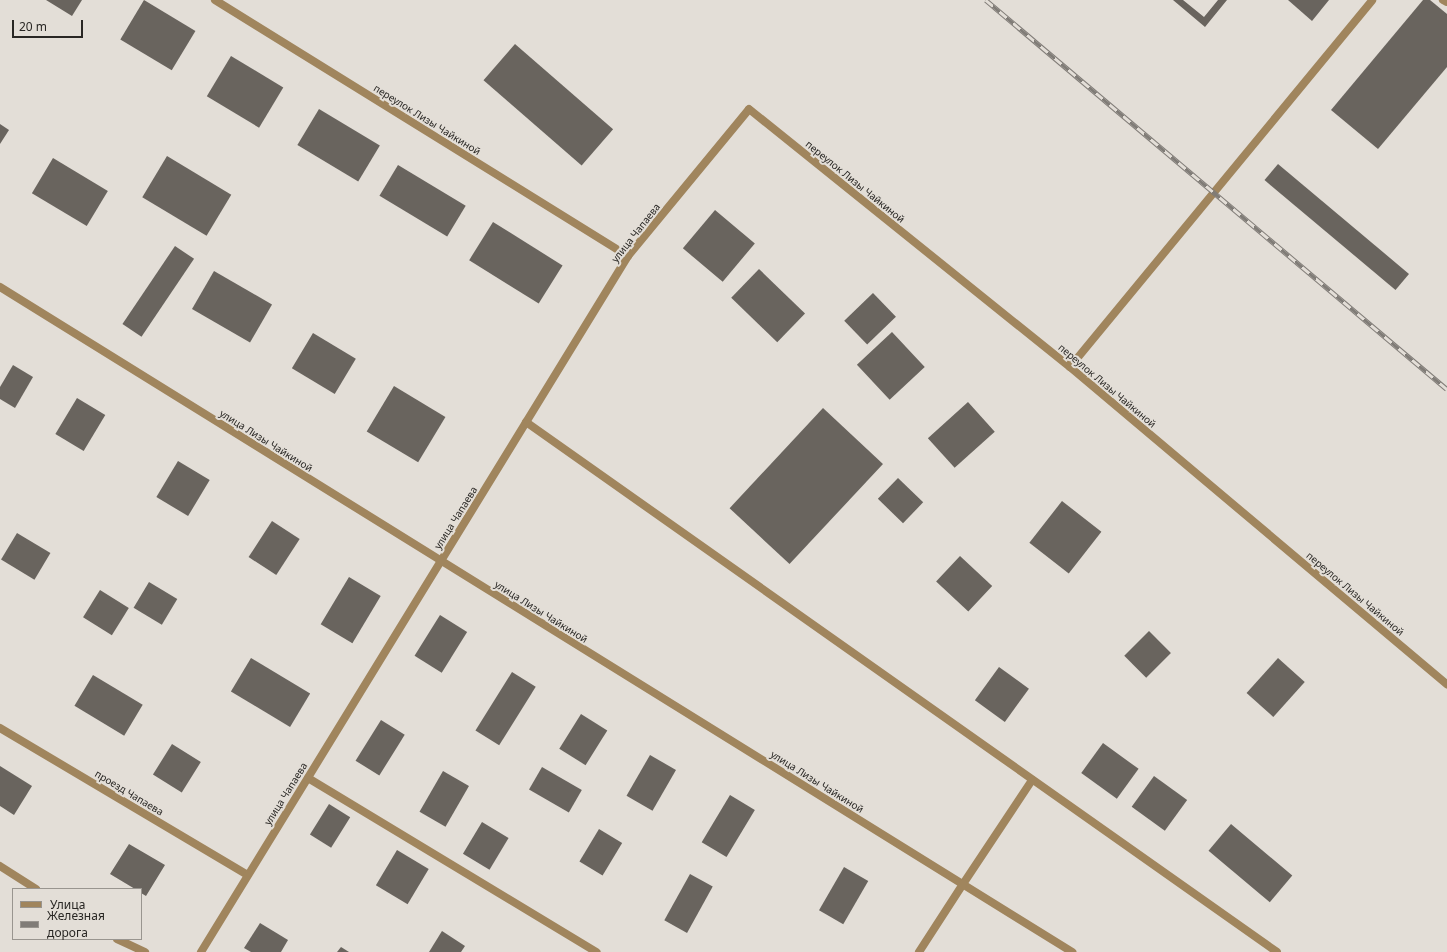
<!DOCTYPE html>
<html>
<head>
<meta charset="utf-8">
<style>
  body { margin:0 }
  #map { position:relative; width:1447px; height:952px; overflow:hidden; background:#e3ded7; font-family:"Noto Sans",sans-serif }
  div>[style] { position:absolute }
  .building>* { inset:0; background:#69645e; transform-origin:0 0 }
  .service>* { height:8px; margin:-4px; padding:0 4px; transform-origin:4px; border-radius:4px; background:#a0855d }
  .minor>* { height:8px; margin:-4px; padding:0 4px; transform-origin:4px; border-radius:4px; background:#a0855d }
  .rail>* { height:4.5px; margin-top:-2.25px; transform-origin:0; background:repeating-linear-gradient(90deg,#e3ded7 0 9px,#807c77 0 18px); box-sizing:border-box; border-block:1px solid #807c77 }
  span { translate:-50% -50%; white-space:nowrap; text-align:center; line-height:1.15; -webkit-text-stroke:4px #e3ded7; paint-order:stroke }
  .street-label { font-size:10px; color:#292724 }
  .legend { position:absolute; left:12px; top:888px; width:130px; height:52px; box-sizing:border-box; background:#e3ded7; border:1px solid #99958f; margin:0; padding:5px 7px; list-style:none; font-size:12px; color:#292724 }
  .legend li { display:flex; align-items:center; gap:8px; height:20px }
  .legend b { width:20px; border:1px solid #99958f }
  .scale { position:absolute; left:12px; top:20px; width:71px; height:18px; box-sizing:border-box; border:2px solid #292724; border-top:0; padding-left:5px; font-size:12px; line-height:14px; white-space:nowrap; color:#292724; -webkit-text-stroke:3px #e3ded7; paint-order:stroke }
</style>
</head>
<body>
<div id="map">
  <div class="building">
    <div style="clip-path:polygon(46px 0,82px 0,72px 16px)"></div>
    <div style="left:144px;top:0;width:60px;height:46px;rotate:31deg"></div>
    <div style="clip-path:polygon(1173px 0,1183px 0,1204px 17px,1218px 0,1227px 0,1205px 27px)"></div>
    <div style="clip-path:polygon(1288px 0,1329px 0,1312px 21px)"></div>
    <div style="clip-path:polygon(1423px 0,1430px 0,1447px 14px,1447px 67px,1378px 149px,1331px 110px)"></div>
    <div style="left:515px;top:44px;width:130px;height:48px;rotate:41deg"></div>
    <div style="left:231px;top:56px;width:61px;height:47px;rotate:31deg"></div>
    <div style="left:319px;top:109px;width:71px;height:42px;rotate:31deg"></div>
    <div style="clip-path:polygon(0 124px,9px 130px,0 144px)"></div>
    <div style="left:167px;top:156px;width:75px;height:48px;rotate:31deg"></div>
    <div style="left:53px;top:158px;width:64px;height:41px;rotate:31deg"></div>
    <div style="left:1278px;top:164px;width:171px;height:21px;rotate:40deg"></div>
    <div style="left:398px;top:165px;width:79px;height:36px;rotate:31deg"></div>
    <div style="left:715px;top:210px;width:52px;height:50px;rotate:40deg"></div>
    <div style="left:493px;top:222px;width:82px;height:45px;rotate:32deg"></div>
    <div style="left:175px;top:246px;width:23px;height:94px;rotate:34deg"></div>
    <div style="left:759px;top:269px;width:64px;height:40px;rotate:44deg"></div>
    <div style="left:214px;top:271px;width:67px;height:44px;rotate:30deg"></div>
    <div style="left:873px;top:293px;width:33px;height:40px;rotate:46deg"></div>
    <div style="left:892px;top:332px;width:48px;height:48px;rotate:47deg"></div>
    <div style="left:313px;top:333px;width:50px;height:41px;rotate:31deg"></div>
    <div style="clip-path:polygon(13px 365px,33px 377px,15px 408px,0 399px,0 387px)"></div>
    <div style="left:394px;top:386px;width:60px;height:53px;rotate:31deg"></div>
    <div style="left:77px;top:398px;width:33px;height:42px;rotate:31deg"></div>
    <div style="left:968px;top:402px;width:40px;height:54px;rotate:48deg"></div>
    <div style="left:823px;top:408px;width:82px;height:137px;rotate:43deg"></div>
    <div style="left:178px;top:461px;width:37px;height:42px;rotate:31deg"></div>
    <div style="left:898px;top:478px;width:35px;height:29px;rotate:44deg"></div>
    <div style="left:1062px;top:501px;width:50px;height:53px;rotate:38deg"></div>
    <div style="left:272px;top:521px;width:33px;height:43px;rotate:33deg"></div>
    <div style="left:17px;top:533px;width:39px;height:31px;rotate:31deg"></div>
    <div style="left:960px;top:556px;width:44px;height:35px;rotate:43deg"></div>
    <div style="left:349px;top:577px;width:37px;height:55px;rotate:31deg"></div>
    <div style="left:149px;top:582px;width:33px;height:30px;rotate:31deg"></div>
    <div style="left:100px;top:590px;width:34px;height:32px;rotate:32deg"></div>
    <div style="left:440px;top:615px;width:32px;height:48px;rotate:32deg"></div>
    <div style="left:1149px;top:631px;width:31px;height:35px;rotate:45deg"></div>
    <div style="left:251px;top:658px;width:69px;height:39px;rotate:31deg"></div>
    <div style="left:1278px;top:658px;width:36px;height:47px;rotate:42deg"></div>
    <div style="left:999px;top:667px;width:37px;height:41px;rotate:36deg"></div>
    <div style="left:512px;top:672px;width:28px;height:69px;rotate:32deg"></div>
    <div style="left:93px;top:675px;width:58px;height:36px;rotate:31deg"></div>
    <div style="left:581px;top:714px;width:31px;height:41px;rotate:32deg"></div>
    <div style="left:381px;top:720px;width:28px;height:48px;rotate:32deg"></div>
    <div style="left:1103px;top:743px;width:44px;height:37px;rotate:36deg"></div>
    <div style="left:172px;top:744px;width:34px;height:36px;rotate:32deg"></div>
    <div style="left:650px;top:755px;width:30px;height:47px;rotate:30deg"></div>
    <div style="clip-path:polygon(0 766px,32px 786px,14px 815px,0 806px)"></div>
    <div style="left:542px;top:767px;width:46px;height:26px;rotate:30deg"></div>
    <div style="left:443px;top:771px;width:30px;height:47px;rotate:30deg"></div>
    <div style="left:1154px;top:776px;width:41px;height:38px;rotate:36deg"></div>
    <div style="left:730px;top:795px;width:29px;height:55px;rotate:31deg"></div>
    <div style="left:329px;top:804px;width:25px;height:36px;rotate:32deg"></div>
    <div style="left:482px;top:822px;width:31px;height:37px;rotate:31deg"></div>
    <div style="left:1231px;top:824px;width:80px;height:35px;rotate:40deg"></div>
    <div style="left:599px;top:829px;width:27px;height:38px;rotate:31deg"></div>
    <div style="clip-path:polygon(129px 844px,165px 865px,146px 896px,141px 893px,141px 889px,135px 889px,110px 874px)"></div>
    <div style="left:397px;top:850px;width:37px;height:41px;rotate:31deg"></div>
    <div style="left:844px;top:867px;width:28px;height:50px;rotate:30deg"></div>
    <div style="left:690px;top:874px;width:26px;height:53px;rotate:29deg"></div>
    <div style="clip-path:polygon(260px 923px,288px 940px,281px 952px,251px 952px,244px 948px)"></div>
    <div style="clip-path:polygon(442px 931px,465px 946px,461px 952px,429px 952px)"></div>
    <div style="clip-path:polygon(341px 947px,349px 952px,337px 952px)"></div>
  </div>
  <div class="service">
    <div style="left:1443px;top:0;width:4px;rotate:27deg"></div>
    <div style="left:749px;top:109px;width:412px;rotate:38.8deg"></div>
    <div style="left:1070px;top:367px;width:475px;rotate:-50.5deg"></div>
    <div style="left:526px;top:422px;width:919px;rotate:35.21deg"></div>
    <div style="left:0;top:728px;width:288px;rotate:30.7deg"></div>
    <div style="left:308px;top:778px;width:337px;rotate:31.1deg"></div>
    <div style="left:963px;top:884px;width:125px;rotate:-56.4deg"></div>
  </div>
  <div class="minor">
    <div style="left:215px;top:0;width:486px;rotate:31.8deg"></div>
    <div style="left:0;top:287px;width:1262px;rotate:31.81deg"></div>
    <div style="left:1070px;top:367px;width:493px;rotate:40.1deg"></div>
    <div style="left:0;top:866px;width:43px;rotate:32.6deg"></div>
    <div style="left:117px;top:939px;width:31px;rotate:25deg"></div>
    <div style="left:201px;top:952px;width:817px;rotate:-58.47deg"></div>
    <div style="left:628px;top:256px;width:190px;rotate:-50.5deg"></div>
    <div style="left:919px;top:952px;width:81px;rotate:-57.1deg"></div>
  </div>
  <div class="rail">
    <div style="left:986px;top:0;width:603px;rotate:40.16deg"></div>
  </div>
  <div class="street-label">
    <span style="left:427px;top:120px;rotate:32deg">переулок Лизы Чайкиной</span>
    <span style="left:855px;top:182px;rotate:39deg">переулок Лизы Чайкиной</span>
    <span style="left:636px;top:233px;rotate:-52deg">улица Чапаева</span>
    <span style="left:1107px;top:386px;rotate:40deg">переулок Лизы Чайкиной</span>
    <span style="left:266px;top:441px;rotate:32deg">улица Лизы Чайкиной</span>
    <span style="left:456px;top:518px;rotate:-58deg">улица Чапаева</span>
    <span style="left:1355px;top:594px;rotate:40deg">переулок Лизы Чайкиной</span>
    <span style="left:541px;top:612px;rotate:32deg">улица Лизы Чайкиной</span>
    <span style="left:817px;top:782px;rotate:32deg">улица Лизы Чайкиной</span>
    <span style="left:129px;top:793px;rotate:31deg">проезд Чапаева</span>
    <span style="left:286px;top:794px;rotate:-58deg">улица Чапаева</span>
  </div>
  <ul class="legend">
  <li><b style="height:5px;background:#a0855d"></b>Улица</li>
  <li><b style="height:5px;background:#807c77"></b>Железная дорога</li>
  </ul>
  <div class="scale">20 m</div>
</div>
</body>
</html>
